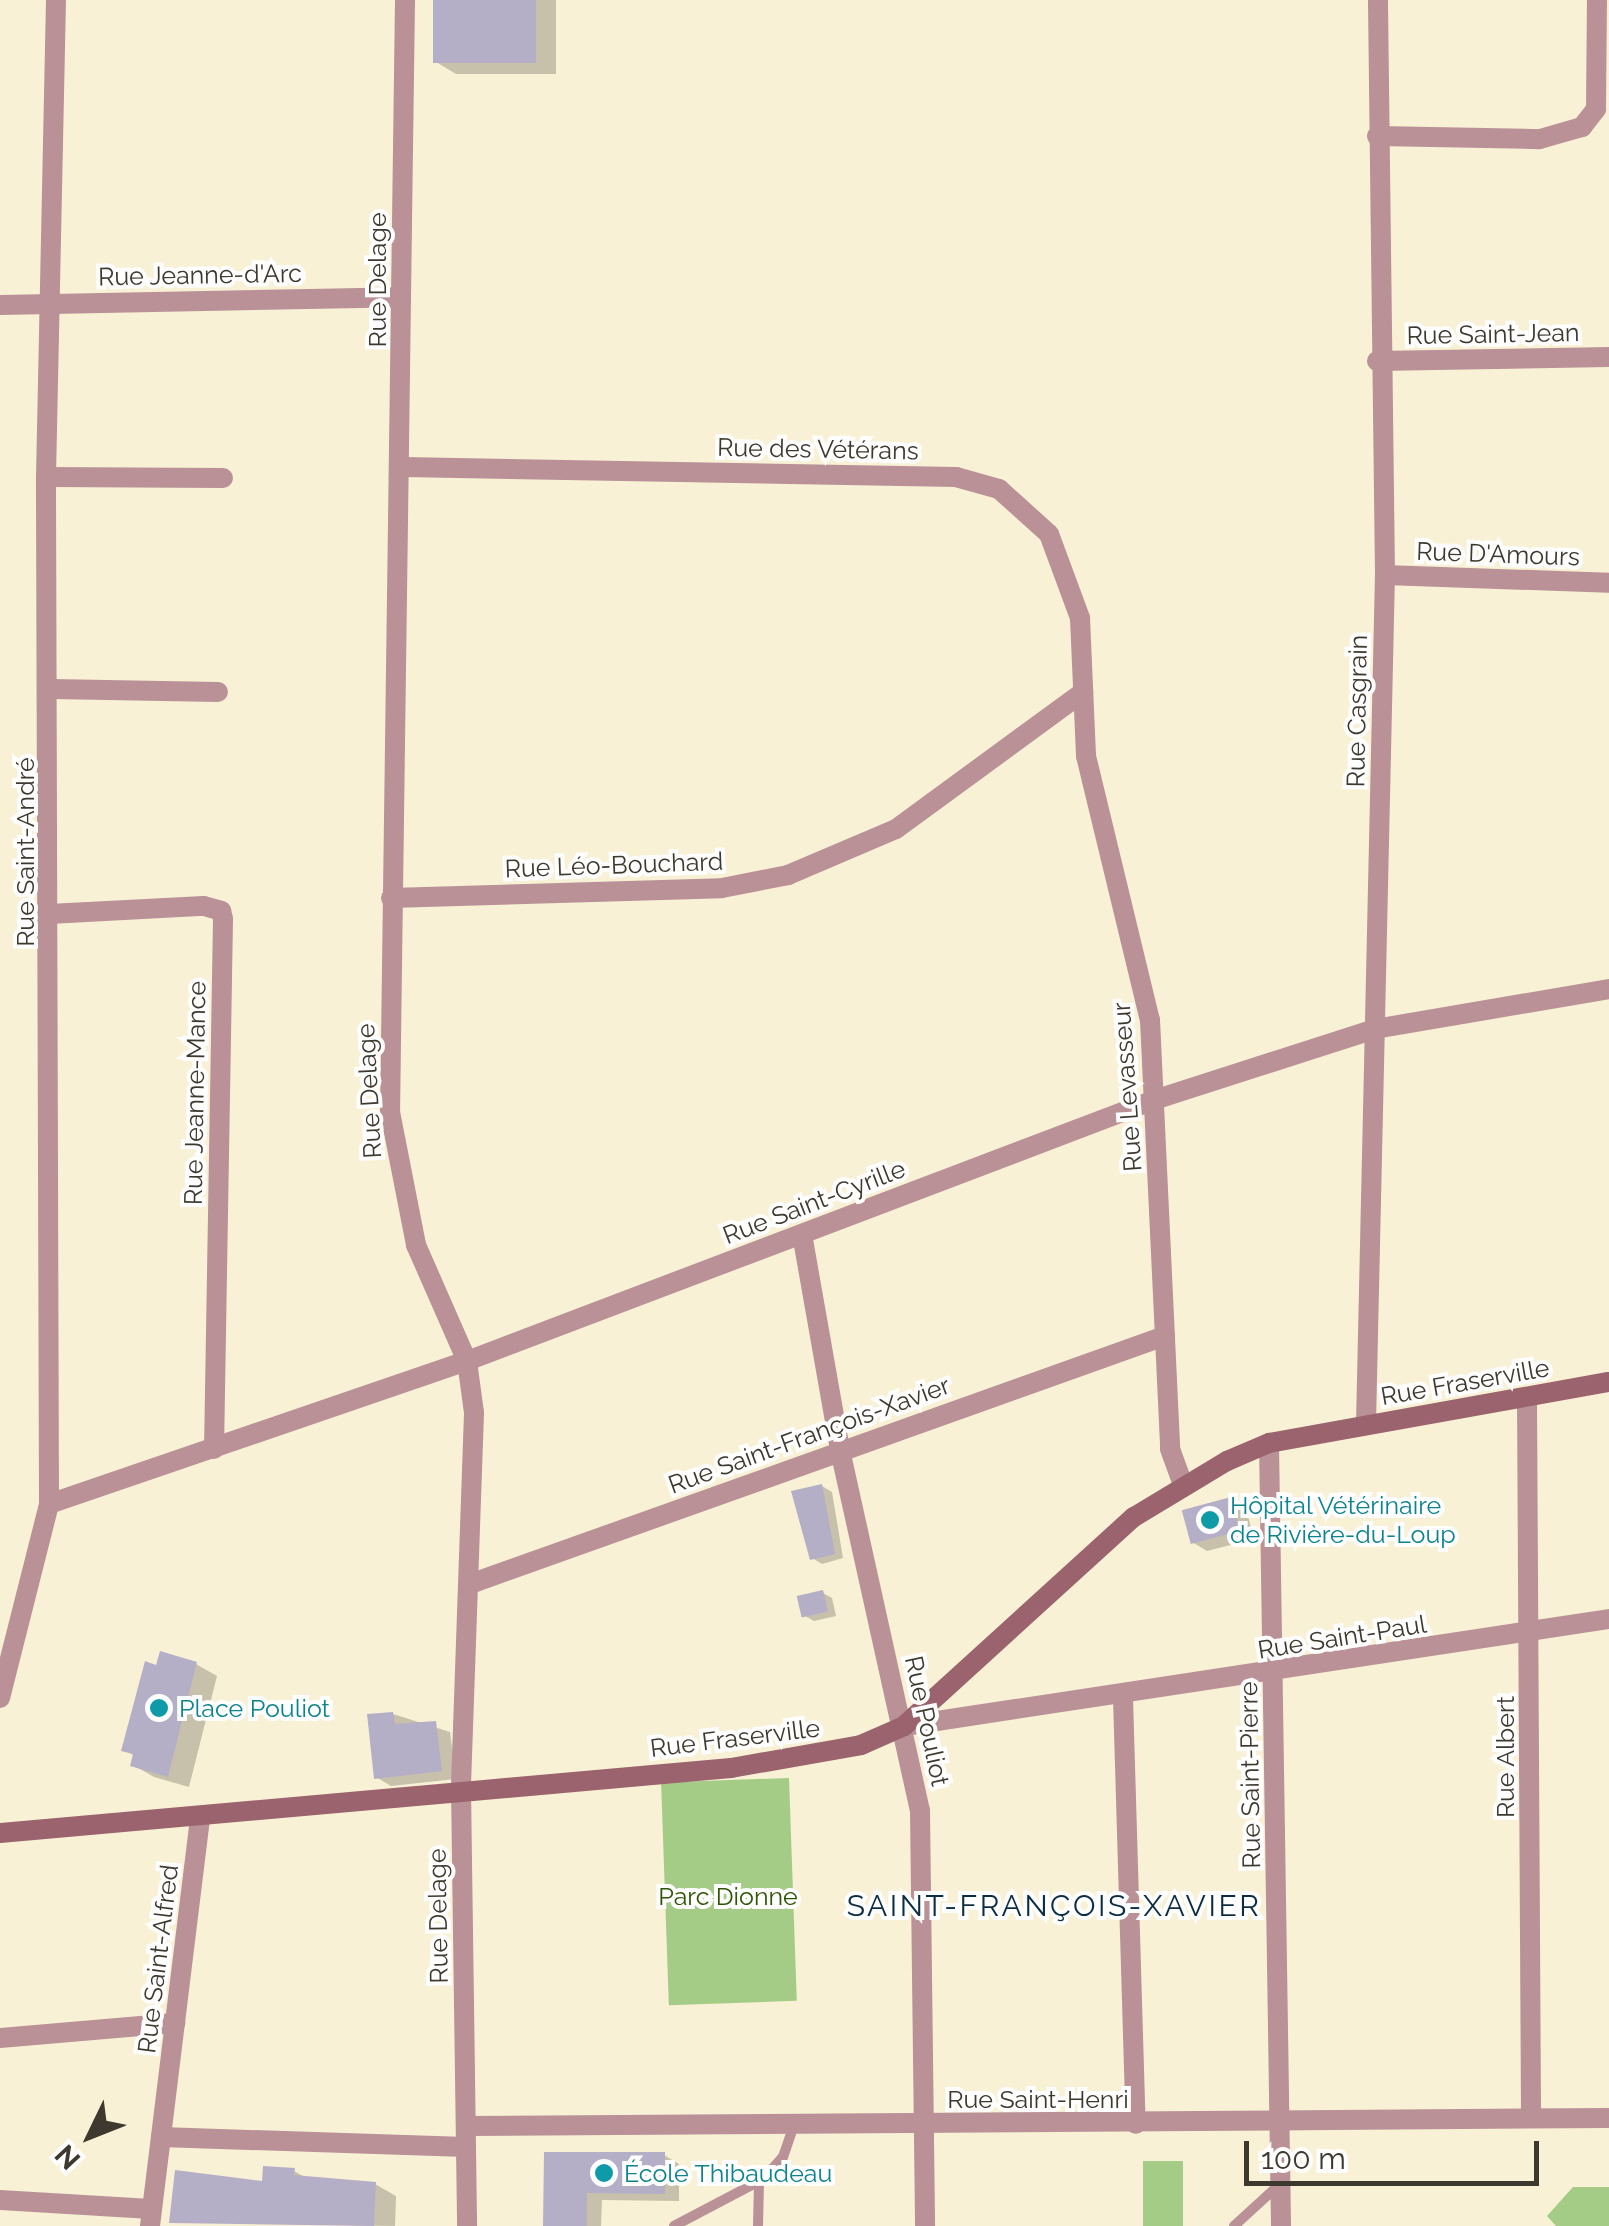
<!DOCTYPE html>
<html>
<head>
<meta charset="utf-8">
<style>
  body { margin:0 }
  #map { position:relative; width:1609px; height:2226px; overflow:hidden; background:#f9f1d6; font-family:Raleway,sans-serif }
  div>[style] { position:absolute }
  .green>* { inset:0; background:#a4cc87; transform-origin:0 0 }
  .shadow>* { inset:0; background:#0003 }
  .building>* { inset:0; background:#b5aec7; transform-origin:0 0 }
  .service>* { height:10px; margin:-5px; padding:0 5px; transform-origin:5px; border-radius:5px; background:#b99197 }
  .minor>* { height:20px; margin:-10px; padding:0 10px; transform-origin:10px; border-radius:10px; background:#b99197 }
  .tertiary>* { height:20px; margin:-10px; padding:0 10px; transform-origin:10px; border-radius:10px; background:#b99197 }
  .secondary>* { height:20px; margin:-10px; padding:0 10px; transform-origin:10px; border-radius:10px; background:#9b636d }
  .dots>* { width:28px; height:28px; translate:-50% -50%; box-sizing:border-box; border:5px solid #fefefe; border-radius:50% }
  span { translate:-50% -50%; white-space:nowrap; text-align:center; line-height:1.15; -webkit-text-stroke:8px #fefefe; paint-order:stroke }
  .street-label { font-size:25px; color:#3d392f }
  .culture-label { font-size:25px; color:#0d838f }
  .left { translate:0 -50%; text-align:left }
  .park-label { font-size:25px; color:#2f5504 }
  .quarter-label { font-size:30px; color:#0b2c45; letter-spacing:2.5px }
  .north { position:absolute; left:40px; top:2086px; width:100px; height:100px; -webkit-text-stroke:8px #fefefe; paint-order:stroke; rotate:227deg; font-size:28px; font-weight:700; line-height:40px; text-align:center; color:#3d392f }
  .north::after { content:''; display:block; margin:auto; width:35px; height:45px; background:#3d392f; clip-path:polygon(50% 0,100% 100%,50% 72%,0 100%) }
  .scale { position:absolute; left:1244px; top:2141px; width:295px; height:45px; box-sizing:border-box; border:5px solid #3d392f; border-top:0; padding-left:12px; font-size:30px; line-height:35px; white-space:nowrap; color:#3d392f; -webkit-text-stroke:8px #fefefe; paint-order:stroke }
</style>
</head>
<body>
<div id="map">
  <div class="green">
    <div style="left:789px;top:1778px;width:223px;height:128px;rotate:88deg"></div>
    <div style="left:1143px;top:2161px;width:40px;height:65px"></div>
    <div style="clip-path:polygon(1573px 2187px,1609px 2187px,1609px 2226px,1556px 2226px,1547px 2216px)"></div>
  </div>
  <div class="shadow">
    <div style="clip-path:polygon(435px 0,556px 0,556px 74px,456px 74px,436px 62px)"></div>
    <div style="clip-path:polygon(822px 1486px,832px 1492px,843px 1558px,822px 1564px,812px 1558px)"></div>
    <div style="clip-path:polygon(1230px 1499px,1246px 1508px,1254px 1539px,1207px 1551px,1192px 1542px)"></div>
    <div style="clip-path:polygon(823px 1593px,832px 1598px,836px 1616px,814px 1621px,805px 1616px)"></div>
    <div style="clip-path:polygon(196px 1664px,217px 1676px,189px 1787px,154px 1777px,133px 1765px,135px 1756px,124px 1750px,158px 1668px)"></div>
    <div style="clip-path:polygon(393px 1714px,450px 1732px,456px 1779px,391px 1786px,376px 1777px)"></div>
    <div style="clip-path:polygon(546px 2154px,664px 2155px,679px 2164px,679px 2201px,602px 2200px,601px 2226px,546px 2226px)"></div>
    <div style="clip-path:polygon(294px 2171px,308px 2179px,375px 2184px,396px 2196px,395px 2226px,171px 2222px)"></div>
  </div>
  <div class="building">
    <div style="left:433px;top:0;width:103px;height:63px"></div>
    <div style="clip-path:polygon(822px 1484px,835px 1554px,810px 1560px,791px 1491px)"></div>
    <div style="left:1231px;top:1497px;width:35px;height:51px;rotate:75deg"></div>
    <div style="left:823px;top:1590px;width:22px;height:27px;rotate:77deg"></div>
    <div style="clip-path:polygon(160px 1651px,197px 1662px,168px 1777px,130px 1766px,133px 1754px,121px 1751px,145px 1661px,156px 1665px)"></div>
    <div style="clip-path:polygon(393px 1712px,395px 1724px,436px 1721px,442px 1771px,374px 1779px,367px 1714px)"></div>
    <div style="clip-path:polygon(544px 2152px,665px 2152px,665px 2194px,587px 2193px,587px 2226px,543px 2226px)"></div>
    <div style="clip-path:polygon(263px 2166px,295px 2168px,294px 2175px,376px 2182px,374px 2226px,169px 2223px,175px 2170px,262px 2181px)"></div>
  </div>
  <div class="service">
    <div style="left:674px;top:2226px;width:101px;rotate:-27.8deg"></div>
    <div style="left:763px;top:2179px;width:30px;rotate:-48deg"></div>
    <div style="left:783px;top:2157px;width:34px;rotate:-71deg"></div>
    <div style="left:758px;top:2226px;width:43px;rotate:-88.7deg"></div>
    <div style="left:1234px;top:2226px;width:62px;rotate:-42.4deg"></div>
  </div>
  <div class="minor">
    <div style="left:405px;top:0;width:1112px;rotate:90.77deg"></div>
    <div style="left:390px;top:1112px;width:136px;rotate:78.9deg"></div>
    <div style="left:416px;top:1245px;width:127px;rotate:66.3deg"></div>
    <div style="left:467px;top:1361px;width:52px;rotate:82.3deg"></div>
    <div style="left:474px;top:1413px;width:376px;rotate:92deg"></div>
    <div style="left:461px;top:1789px;width:437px;rotate:89.2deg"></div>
    <div style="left:1377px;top:136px;width:163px;rotate:1.1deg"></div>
    <div style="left:1540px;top:139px;width:44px;rotate:-15.9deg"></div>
    <div style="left:1582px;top:127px;width:23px;rotate:-52deg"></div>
    <div style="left:1596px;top:109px;width:109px;rotate:-89.5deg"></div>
    <div style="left:0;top:305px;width:401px;rotate:-1.1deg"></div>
    <div style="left:1377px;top:361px;width:232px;rotate:-1deg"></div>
    <div style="left:403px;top:467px;width:553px;rotate:1.04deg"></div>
    <div style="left:956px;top:477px;width:45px;rotate:15.6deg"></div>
    <div style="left:999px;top:489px;width:67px;rotate:42deg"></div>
    <div style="left:1049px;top:534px;width:90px;rotate:69.7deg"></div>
    <div style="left:1080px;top:618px;width:138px;rotate:87.5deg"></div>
    <div style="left:1086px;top:756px;width:272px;rotate:76.4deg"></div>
    <div style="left:1150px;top:1020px;width:429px;rotate:87.3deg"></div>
    <div style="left:1170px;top:1449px;width:37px;rotate:70deg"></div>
    <div style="left:46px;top:477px;width:177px;rotate:0.3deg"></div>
    <div style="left:1385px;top:575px;width:224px;rotate:2deg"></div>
    <div style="left:51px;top:689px;width:167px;rotate:1deg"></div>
    <div style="left:391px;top:898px;width:331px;rotate:-1.7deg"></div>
    <div style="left:722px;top:888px;width:67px;rotate:-11.1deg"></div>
    <div style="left:788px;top:875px;width:117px;rotate:-23.1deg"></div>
    <div style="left:896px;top:829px;width:232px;rotate:-36.2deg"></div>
    <div style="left:49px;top:914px;width:155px;rotate:-3deg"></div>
    <div style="left:204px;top:906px;width:18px;rotate:16deg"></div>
    <div style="left:221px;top:911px;width:8px;rotate:76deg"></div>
    <div style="left:223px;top:919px;width:530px;rotate:90.97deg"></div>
    <div style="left:802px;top:1234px;width:219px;rotate:80deg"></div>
    <div style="left:840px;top:1450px;width:370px;rotate:77.5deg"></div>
    <div style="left:920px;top:1811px;width:415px;rotate:89.3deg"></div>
    <div style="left:1527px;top:1398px;width:718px;rotate:89.68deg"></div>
    <div style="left:1366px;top:1424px;width:849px;rotate:-88.72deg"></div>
    <div style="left:1385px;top:575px;width:575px;rotate:-90.7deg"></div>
    <div style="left:49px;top:1504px;width:442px;rotate:-18.9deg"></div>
    <div style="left:467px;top:1361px;width:735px;rotate:-20.8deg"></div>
    <div style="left:1154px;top:1100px;width:232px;rotate:-17.8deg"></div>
    <div style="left:1375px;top:1029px;width:237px;rotate:-9.7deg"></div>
    <div style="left:470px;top:1584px;width:738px;rotate:-19.64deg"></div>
    <div style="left:0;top:1698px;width:200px;rotate:-75.8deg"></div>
    <div style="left:49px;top:1504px;width:1027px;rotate:-90.17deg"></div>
    <div style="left:46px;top:477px;width:477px;rotate:-88.8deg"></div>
    <div style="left:1123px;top:1698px;width:426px;rotate:88.3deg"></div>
    <div style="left:904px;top:1726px;width:713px;rotate:-8.63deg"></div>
    <div style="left:0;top:2038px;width:176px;rotate:-4.9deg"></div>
    <div style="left:467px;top:2126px;width:1142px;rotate:-0.4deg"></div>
    <div style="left:161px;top:2137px;width:305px;rotate:1.9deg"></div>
    <div style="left:0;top:2200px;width:151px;rotate:3.4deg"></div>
    <div style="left:150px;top:2226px;width:411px;rotate:-83deg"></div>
  </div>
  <div class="tertiary">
    <div style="left:1269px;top:1443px;width:783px;rotate:89.12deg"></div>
  </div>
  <div class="secondary">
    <div style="left:0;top:1833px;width:734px;rotate:-5.08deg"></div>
    <div style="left:731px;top:1768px;width:132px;rotate:-10deg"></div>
    <div style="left:861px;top:1745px;width:47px;rotate:-23.8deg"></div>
    <div style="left:904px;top:1726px;width:311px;rotate:-42.3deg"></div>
    <div style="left:1134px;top:1517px;width:109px;rotate:-31.1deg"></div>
    <div style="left:1227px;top:1461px;width:46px;rotate:-23.2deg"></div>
    <div style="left:1269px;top:1443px;width:345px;rotate:-10.2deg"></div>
  </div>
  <div class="dots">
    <div style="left:1210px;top:1520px;background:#0f9aa8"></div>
    <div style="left:159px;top:1708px;background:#0f9aa8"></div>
    <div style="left:604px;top:2173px;background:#0f9aa8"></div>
  </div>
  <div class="street-label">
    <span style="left:200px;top:275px;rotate:-1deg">Rue Jeanne-d'Arc</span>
    <span style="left:377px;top:280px;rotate:-90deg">Rue Delage</span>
    <span style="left:1493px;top:334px;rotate:-1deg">Rue Saint-Jean</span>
    <span style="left:818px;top:449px;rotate:1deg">Rue des Vétérans</span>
    <span style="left:1498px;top:554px;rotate:2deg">Rue D'Amours</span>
    <span style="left:1357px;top:711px;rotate:-89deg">Rue Casgrain</span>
    <span style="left:25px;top:852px;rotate:-90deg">Rue Saint-André</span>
    <span style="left:614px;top:865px;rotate:-2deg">Rue Léo-Bouchard</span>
    <span style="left:1127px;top:1087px;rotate:-94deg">Rue Levasseur</span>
    <span style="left:369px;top:1091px;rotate:-93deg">Rue Delage</span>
    <span style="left:195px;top:1093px;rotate:-89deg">Rue Jeanne-Mance</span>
    <span style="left:814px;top:1202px;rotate:-21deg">Rue Saint-Cyrille</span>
    <span style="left:1465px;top:1382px;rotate:-10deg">Rue Fraserville</span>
    <span style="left:809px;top:1435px;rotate:-20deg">Rue Saint-François-Xavier</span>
    <span style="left:1342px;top:1637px;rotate:-9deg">Rue Saint-Paul</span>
    <span style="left:927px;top:1721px;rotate:78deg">Rue Pouliot</span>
    <span style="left:735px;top:1738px;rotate:-7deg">Rue Fraserville</span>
    <span style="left:1505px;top:1757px;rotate:-90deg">Rue Albert</span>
    <span style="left:1250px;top:1775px;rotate:-91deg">Rue Saint-Pierre</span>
    <span style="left:438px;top:1916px;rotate:-91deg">Rue Delage</span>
    <span style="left:158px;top:1959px;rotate:-83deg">Rue Saint-Alfred</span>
    <span style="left:1038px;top:2099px">Rue Saint-Henri</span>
  </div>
  <div class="culture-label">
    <span class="left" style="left:1230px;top:1520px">Hôpital Vétérinaire<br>de Rivière-du-Loup</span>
    <span class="left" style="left:179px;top:1708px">Place Pouliot</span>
    <span class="left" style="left:624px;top:2173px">École Thibaudeau</span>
  </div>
  <div class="park-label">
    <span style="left:728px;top:1896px">Parc Dionne</span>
  </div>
  <div class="quarter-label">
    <span style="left:1054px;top:1906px">SAINT-FRANÇOIS-XAVIER</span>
  </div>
  <div class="north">N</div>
  <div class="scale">100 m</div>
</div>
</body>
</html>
